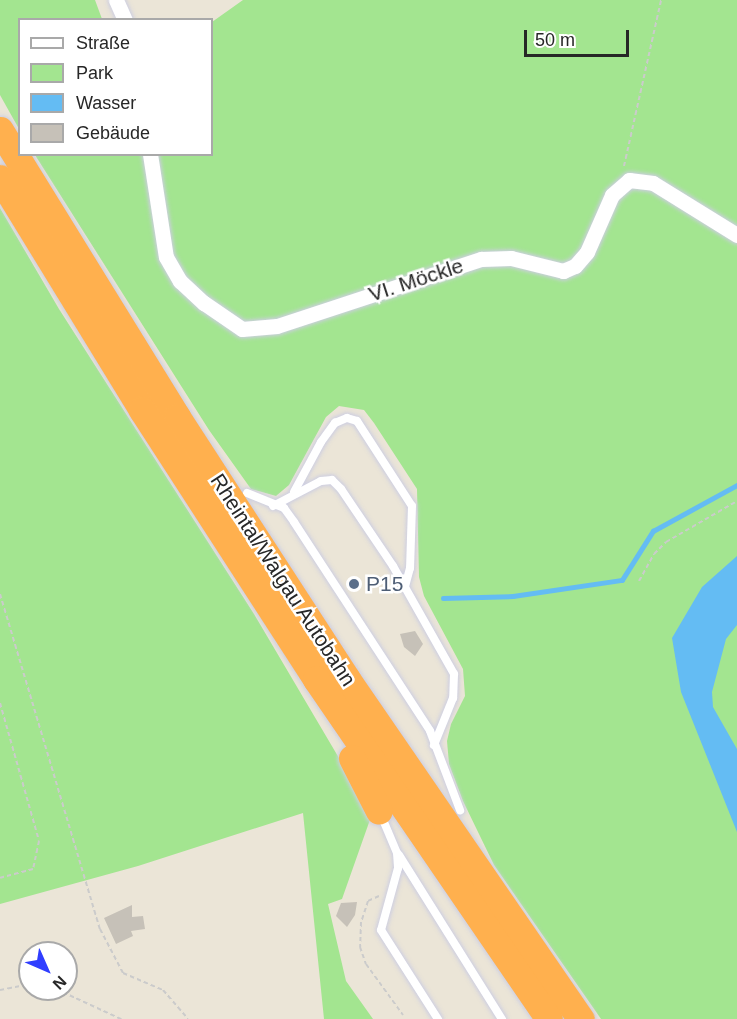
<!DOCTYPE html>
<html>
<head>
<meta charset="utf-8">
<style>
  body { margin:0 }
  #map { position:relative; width:737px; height:1019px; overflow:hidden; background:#ebe5d7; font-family:Helvetica,sans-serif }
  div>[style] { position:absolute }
  .green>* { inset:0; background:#a3e590 }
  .water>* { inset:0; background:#64bcf3 }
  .stream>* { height:4.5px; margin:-2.25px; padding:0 2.25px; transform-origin:2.25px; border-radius:2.25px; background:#64bcf3 }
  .building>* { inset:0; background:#c6c1b8 }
  .path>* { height:2px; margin-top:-1px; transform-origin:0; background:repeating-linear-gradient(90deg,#cbcbcb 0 4.5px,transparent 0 7.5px) }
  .roads { filter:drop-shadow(0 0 2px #cdcee1) drop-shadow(0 0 2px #cdcee1) }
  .service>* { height:8px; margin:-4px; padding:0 4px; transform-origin:4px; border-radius:4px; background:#fff }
  .minor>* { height:15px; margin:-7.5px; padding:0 7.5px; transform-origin:7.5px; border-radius:7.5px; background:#fff }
  .motorway>* { height:27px; margin:-13.5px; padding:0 13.5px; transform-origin:13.5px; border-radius:13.5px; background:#ffb04e }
  .dots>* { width:16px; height:16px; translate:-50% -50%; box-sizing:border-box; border:3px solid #fff; border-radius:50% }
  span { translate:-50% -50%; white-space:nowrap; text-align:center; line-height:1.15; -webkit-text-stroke:5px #fff; paint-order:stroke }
  .street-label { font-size:21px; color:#272727 }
  .service-label { font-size:21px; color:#4e5e75 }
  .left { translate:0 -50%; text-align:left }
  .legend { position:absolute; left:18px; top:18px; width:195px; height:138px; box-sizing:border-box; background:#fff; border:2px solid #a9a9a9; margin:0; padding:8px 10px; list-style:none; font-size:18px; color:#272727 }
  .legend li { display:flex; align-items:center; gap:12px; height:30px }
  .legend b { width:30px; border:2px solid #a9a9a9 }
  .north { position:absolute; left:18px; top:941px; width:60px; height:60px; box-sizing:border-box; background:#fff; border:2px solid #a9a9a9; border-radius:50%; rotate:135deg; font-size:16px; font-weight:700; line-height:24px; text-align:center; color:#272727 }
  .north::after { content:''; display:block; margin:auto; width:21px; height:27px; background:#303eff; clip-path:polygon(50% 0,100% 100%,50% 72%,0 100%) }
  .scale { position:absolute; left:524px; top:30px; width:105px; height:27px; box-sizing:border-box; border:3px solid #272727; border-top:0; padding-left:8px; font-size:18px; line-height:21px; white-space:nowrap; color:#272727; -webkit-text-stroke:4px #fff; paint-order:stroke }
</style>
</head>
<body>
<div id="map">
  <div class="green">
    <div style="clip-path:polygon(0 0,95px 0,102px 19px,20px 20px,19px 129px,0 95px)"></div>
    <div style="clip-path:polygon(243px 0,737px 0,737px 1019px,601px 1019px,494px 865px,463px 801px,449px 764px,447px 741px,451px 724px,465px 696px,463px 669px,424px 596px,419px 577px,417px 489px,374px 423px,364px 410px,339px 406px,326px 417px,289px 485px,276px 496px,251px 489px,209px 430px,35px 155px,212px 154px,212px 22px)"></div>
    <div style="clip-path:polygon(0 208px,59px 309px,254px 614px,372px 814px,342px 899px,328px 904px,346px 981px,373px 1019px,324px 1019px,303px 813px,138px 866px,0 904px)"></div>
  </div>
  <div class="water">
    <div style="clip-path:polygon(737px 556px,737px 625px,726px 639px,712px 692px,713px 707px,737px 749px,737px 832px,681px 692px,672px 638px,702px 587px)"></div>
  </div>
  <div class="stream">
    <div style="left:443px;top:598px;width:70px;rotate:-1.6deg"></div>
    <div style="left:513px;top:596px;width:110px;rotate:-8.4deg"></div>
    <div style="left:622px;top:580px;width:58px;rotate:-57.7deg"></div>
    <div style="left:653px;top:531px;width:96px;rotate:-28.7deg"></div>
  </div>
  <div class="building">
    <div style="clip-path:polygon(415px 631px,423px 644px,415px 656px,404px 647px,400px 634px)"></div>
    <div style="clip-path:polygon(357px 902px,355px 915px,347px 927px,336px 916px,341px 903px)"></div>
    <div style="clip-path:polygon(132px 905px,132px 917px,143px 916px,145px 929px,131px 931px,133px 936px,116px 944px,104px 918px)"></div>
  </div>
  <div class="path">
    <div style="left:624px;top:166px;width:170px;rotate:-77.4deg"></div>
    <div style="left:639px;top:581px;width:31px;rotate:-61deg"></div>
    <div style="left:654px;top:554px;width:17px;rotate:-45deg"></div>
    <div style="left:666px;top:542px;width:82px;rotate:-30deg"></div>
    <div style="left:0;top:594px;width:350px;rotate:73.4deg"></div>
    <div style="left:100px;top:929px;width:50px;rotate:62.4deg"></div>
    <div style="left:123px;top:973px;width:43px;rotate:23deg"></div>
    <div style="left:163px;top:990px;width:38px;rotate:49deg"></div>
    <div style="left:0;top:703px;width:143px;rotate:74.2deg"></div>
    <div style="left:39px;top:841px;width:29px;rotate:102deg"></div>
    <div style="left:33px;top:869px;width:34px;rotate:165deg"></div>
    <div style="left:379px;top:896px;width:12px;rotate:156deg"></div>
    <div style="left:368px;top:901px;width:22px;rotate:108deg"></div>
    <div style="left:361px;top:922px;width:25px;rotate:92deg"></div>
    <div style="left:360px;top:947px;width:18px;rotate:71deg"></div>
    <div style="left:366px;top:964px;width:63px;rotate:54deg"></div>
    <div style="left:56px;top:989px;width:72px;rotate:24.8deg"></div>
    <div style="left:0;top:990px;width:31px;rotate:-11deg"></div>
  </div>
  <div class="roads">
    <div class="service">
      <div style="left:294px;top:492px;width:57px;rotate:-61.6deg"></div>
      <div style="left:321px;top:442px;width:24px;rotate:-54deg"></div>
      <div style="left:335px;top:423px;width:13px;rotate:-23deg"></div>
      <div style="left:347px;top:418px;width:10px;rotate:17deg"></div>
      <div style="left:357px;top:421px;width:101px;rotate:57.1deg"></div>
      <div style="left:412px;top:506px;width:62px;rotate:91.8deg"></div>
      <div style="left:410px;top:568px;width:20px;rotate:105deg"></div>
      <div style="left:247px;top:493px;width:40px;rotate:22deg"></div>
      <div style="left:284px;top:508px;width:17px;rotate:54deg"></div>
      <div style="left:294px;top:522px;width:249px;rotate:56.9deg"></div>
      <div style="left:430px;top:731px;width:85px;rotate:69.2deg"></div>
      <div style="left:273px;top:506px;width:54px;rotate:-27.5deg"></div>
      <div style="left:321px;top:481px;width:11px;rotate:-5deg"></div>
      <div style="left:332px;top:480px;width:13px;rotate:45deg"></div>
      <div style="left:341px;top:489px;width:93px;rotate:56deg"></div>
      <div style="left:393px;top:566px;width:124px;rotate:60.5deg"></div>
      <div style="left:454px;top:674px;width:24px;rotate:92deg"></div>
      <div style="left:453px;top:698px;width:51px;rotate:112deg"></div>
      <div style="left:381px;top:815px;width:41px;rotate:67.2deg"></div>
      <div style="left:397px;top:853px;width:15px;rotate:86deg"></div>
      <div style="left:398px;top:868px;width:64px;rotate:105.3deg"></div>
      <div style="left:381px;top:930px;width:106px;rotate:57.4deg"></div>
      <div style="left:399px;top:855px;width:194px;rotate:57.9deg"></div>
    </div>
    <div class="minor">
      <div style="left:116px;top:0;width:22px;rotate:66deg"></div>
      <div style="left:150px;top:154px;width:104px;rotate:81.2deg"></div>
      <div style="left:166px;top:257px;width:28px;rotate:60deg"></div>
      <div style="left:180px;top:281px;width:33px;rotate:43deg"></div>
      <div style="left:204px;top:303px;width:46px;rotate:34.4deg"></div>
      <div style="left:242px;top:329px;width:35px;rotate:-5deg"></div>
      <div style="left:277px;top:326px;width:215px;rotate:-18.2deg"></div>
      <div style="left:481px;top:259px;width:30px;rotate:-2deg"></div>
      <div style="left:511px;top:258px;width:54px;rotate:14deg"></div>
      <div style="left:563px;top:271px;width:13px;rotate:-23deg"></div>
      <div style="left:575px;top:266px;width:18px;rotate:-49deg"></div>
      <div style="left:587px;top:252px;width:62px;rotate:-66.3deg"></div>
      <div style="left:612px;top:195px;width:23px;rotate:-41deg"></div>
      <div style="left:629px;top:180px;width:24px;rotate:7deg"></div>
      <div style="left:653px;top:183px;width:99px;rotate:31.8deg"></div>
    </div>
    <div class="motorway">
      <div style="left:0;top:130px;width:337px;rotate:58.3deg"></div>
      <div style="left:177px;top:417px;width:312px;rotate:57deg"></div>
      <div style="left:347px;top:679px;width:413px;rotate:55.5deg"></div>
      <div style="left:0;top:178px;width:272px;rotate:58.5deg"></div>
      <div style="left:142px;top:410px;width:320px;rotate:57.1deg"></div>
      <div style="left:316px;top:679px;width:412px;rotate:55.6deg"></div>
      <div style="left:352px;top:758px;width:59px;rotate:63deg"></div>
    </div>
  </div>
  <div class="dots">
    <div style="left:354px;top:584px;background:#5c6f8a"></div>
  </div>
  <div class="street-label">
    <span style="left:416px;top:280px;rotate:-18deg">VI. Möckle</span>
    <span style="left:283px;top:580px;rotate:57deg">Rheintal/Walgau Autobahn</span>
  </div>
  <div class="service-label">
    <span class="left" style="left:366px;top:584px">P15</span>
  </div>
  <ul class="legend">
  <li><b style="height:8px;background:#fff"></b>Straße</li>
  <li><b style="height:16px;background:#a3e590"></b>Park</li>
  <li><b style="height:16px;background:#64bcf3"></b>Wasser</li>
  <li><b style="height:16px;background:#c6c1b8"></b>Gebäude</li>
  </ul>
  <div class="north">N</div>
  <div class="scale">50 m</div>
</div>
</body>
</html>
